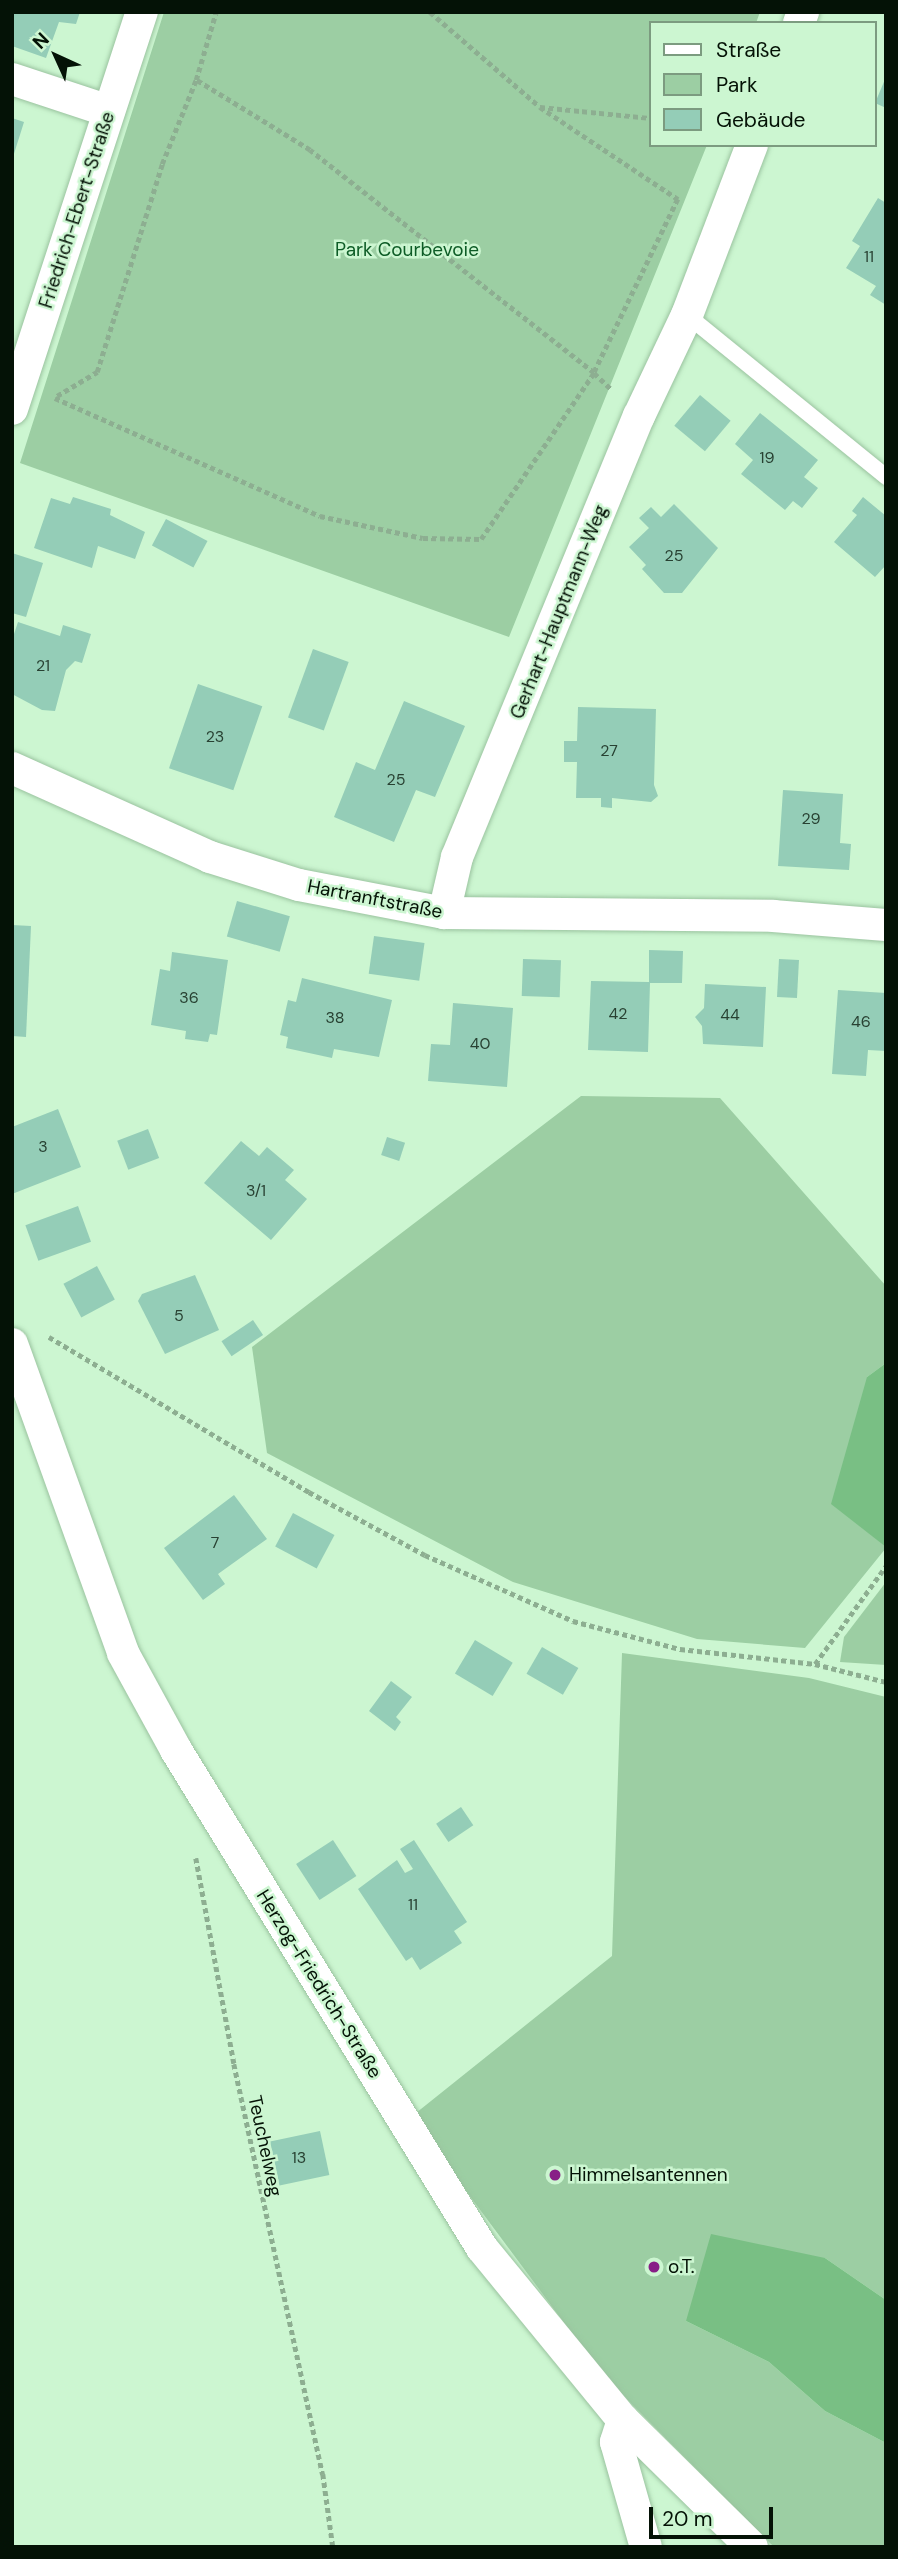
<!DOCTYPE html>
<html>
<head>
<meta charset="utf-8">
<style>
  body { margin:0 }
  #map { position:relative; width:898px; height:2559px; overflow:hidden; background:#ccf6d1; font-family:"DM Sans",sans-serif }
  div>[style] { position:absolute }
  .green>* { inset:0; background:#9ccea3 }
  .forest>* { inset:0; background:#79bf84 }
  .building>* { inset:0; background:#94cdb7; transform-origin:0 0 }
  .path>* { height:4.5px; margin-top:-2.25px; transform-origin:0; background:repeating-linear-gradient(90deg,#8dae91 0 5px,transparent 0 8.5px) }
  .roads { filter:drop-shadow(0 0 2px #9ac39f) drop-shadow(0 0 2px #9ac39f) }
  .service>* { height:16px; margin:-8px; padding:0 8px; transform-origin:8px; border-radius:8px; background:#fff }
  .minor>* { height:32px; margin:-16px; padding:0 16px; transform-origin:16px; border-radius:16px; background:#fff }
  .dots>* { width:19px; height:19px; translate:-50% -50%; box-sizing:border-box; border:4px solid #ccf6d1; border-radius:50% }
  span { translate:-50% -50%; white-space:nowrap; text-align:center; line-height:1.15; -webkit-text-stroke:5px #ccf6d1; paint-order:stroke }
  .number-label { font-size:16px; color:#284132 }
  .number-label span { -webkit-text-stroke-width:0 }
  .street-label { font-size:19px; color:#041206 }
  .park-label { font-size:19px; color:#0d5c26 }
  .poi-label { font-size:19px; color:#041206 }
  .left { translate:0 -50%; text-align:left }
  .frame { position:absolute; inset:0; border:14px solid #041206; pointer-events:none }
  .legend { position:absolute; left:649px; top:21px; width:228px; height:126px; box-sizing:border-box; background:#ccf6d1; border:2px solid #7c9b80; margin:0; padding:9px 12px; list-style:none; font-size:21px; color:#041206 }
  .legend li { display:flex; align-items:center; gap:14px; height:35px }
  .legend b { width:35px; border:2px solid #7c9b80 }
  .north { position:absolute; left:21px; top:21px; width:70px; height:70px; -webkit-text-stroke:5px #ccf6d1; paint-order:stroke; rotate:315deg; font-size:19px; font-weight:700; line-height:28px; text-align:center; color:#041206 }
  .north::after { content:''; display:block; margin:auto; width:24px; height:32px; background:#041206; clip-path:polygon(50% 0,100% 100%,50% 72%,0 100%) }
  .scale { position:absolute; left:649px; top:2507px; width:124px; height:32px; box-sizing:border-box; border:4px solid #041206; border-top:0; padding-left:9px; font-size:21px; line-height:24px; white-space:nowrap; color:#041206; -webkit-text-stroke:5px #ccf6d1; paint-order:stroke }
</style>
</head>
<body>
<div id="map">
  <div class="green">
    <div style="clip-path:polygon(164px 12px,760px 12px,756px 23px,651px 23px,651px 145px,707px 145px,509px 637px,20px 463px)"></div>
    <div style="clip-path:polygon(581px 1096px,720px 1098px,886px 1286px,886px 1363px,867px 1377px,886px 1548px,805px 1648px,697px 1639px,513px 1582px,267px 1453px,252px 1347px)"></div>
    <div style="clip-path:polygon(886px 1582px,886px 1665px,840px 1662px,844px 1637px)"></div>
    <div style="clip-path:polygon(622px 1653px,809px 1678px,886px 1697px,886px 2300px,825px 2258px,686px 2321px,769px 2362px,825px 2411px,886px 2443px,886px 2547px,774px 2547px,603px 2375px,411px 2117px,612px 1956px)"></div>
  </div>
  <div class="forest">
    <div style="clip-path:polygon(886px 1363px,886px 1547px,831px 1504px,867px 1377px)"></div>
    <div style="clip-path:polygon(711px 2234px,825px 2258px,886px 2300px,886px 2443px,825px 2411px,769px 2362px,686px 2321px)"></div>
  </div>
  <div class="building">
    <div style="clip-path:polygon(12px 12px,80px 12px,76px 24px,59px 22px,46px 58px,12px 46px)"></div>
    <div style="clip-path:polygon(886px 77px,886px 108px,875px 103px)"></div>
    <div style="clip-path:polygon(12px 118px,24px 122px,13px 157px,12px 157px)"></div>
    <div style="clip-path:polygon(878px 198px,886px 203px,886px 305px,870px 295px,876px 286px,846px 268px,860px 246px,852px 241px)"></div>
    <div style="left:700px;top:395px;width:40px;height:40px;rotate:40deg"></div>
    <div style="clip-path:polygon(760px 413px,818px 460px,804px 477px,818px 488px,802px 508px,793px 501px,785px 510px,741px 474px,753px 460px,735px 444px)"></div>
    <div style="clip-path:polygon(73px 497px,111px 509px,110px 515px,145px 532px,135px 559px,98px 546px,92px 568px,34px 548px,51px 498px,70px 504px)"></div>
    <div style="clip-path:polygon(863px 497px,886px 516px,886px 565px,875px 577px,834px 542px,857px 515px,852px 511px)"></div>
    <div style="clip-path:polygon(674px 504px,718px 548px,682px 593px,664px 593px,642px 569px,646px 565px,629px 547px,649px 528px,639px 518px,651px 507px,661px 517px)"></div>
    <div style="left:166px;top:519px;width:47px;height:30px;rotate:28deg"></div>
    <div style="clip-path:polygon(12px 553px,43px 563px,26px 617px,12px 613px)"></div>
    <div style="clip-path:polygon(18px 622px,60px 636px,63px 625px,91px 634px,82px 663px,75px 661px,66px 670px,55px 711px,42px 710px,12px 694px,12px 640px)"></div>
    <div style="left:313px;top:649px;width:38px;height:73px;rotate:20deg"></div>
    <div style="left:198px;top:684px;width:68px;height:89px;rotate:19deg"></div>
    <div style="clip-path:polygon(404px 701px,465px 726px,435px 797px,416px 790px,394px 842px,334px 817px,356px 762px,375px 770px)"></div>
    <div style="clip-path:polygon(578px 707px,656px 709px,654px 785px,658px 796px,651px 802px,612px 798px,612px 808px,601px 807px,601px 798px,576px 798px,577px 762px,564px 762px,564px 741px,577px 741px)"></div>
    <div style="clip-path:polygon(783px 790px,843px 794px,840px 843px,851px 844px,849px 870px,778px 866px)"></div>
    <div style="left:237px;top:901px;width:55px;height:37px;rotate:16deg"></div>
    <div style="clip-path:polygon(12px 925px,31px 926px,26px 1037px,12px 1036px)"></div>
    <div style="left:374px;top:936px;width:51px;height:38px;rotate:8deg"></div>
    <div style="clip-path:polygon(649px 950px,683px 951px,682px 983px,650px 983px,648px 1052px,588px 1050px,591px 981px,649px 982px)"></div>
    <div style="clip-path:polygon(172px 952px,228px 960px,217px 1035px,210px 1034px,208px 1042px,185px 1039px,186px 1031px,151px 1025px,160px 969px,170px 971px)"></div>
    <div style="left:523px;top:959px;width:38px;height:37px;rotate:2deg"></div>
    <div style="left:779px;top:959px;width:20px;height:38px;rotate:3deg"></div>
    <div style="clip-path:polygon(302px 978px,392px 1000px,379px 1057px,334px 1049px,332px 1058px,286px 1048px,288px 1037px,280px 1035px,288px 1000px,296px 1002px)"></div>
    <div style="clip-path:polygon(705px 984px,766px 987px,763px 1047px,703px 1044px,702px 1026px,695px 1017px,704px 1008px)"></div>
    <div style="clip-path:polygon(838px 990px,886px 993px,886px 1051px,868px 1050px,866px 1076px,832px 1074px)"></div>
    <div style="clip-path:polygon(453px 1003px,513px 1008px,507px 1087px,428px 1081px,431px 1044px,450px 1045px)"></div>
    <div style="clip-path:polygon(58px 1109px,81px 1167px,12px 1194px,12px 1127px)"></div>
    <div style="left:148px;top:1129px;width:31px;height:33px;rotate:69deg"></div>
    <div style="left:387px;top:1137px;width:19px;height:19px;rotate:18deg"></div>
    <div style="clip-path:polygon(241px 1141px,259px 1156px,267px 1147px,294px 1170px,285px 1180px,307px 1199px,271px 1240px,204px 1183px)"></div>
    <div style="left:78px;top:1206px;width:38px;height:56px;rotate:70deg"></div>
    <div style="left:97px;top:1266px;width:38px;height:38px;rotate:62deg"></div>
    <div style="clip-path:polygon(195px 1275px,219px 1330px,165px 1354px,138px 1301px,142px 1294px)"></div>
    <div style="left:253px;top:1320px;width:18px;height:38px;rotate:56deg"></div>
    <div style="clip-path:polygon(234px 1495px,267px 1539px,218px 1574px,225px 1584px,203px 1600px,164px 1548px)"></div>
    <div style="left:293px;top:1513px;width:47px;height:38px;rotate:28deg"></div>
    <div style="left:475px;top:1640px;width:44px;height:39px;rotate:31deg"></div>
    <div style="left:542px;top:1647px;width:42px;height:31px;rotate:30deg"></div>
    <div style="clip-path:polygon(391px 1681px,412px 1697px,396px 1717px,401px 1722px,395px 1731px,369px 1711px)"></div>
    <div style="left:461px;top:1807px;width:22px;height:30px;rotate:56deg"></div>
    <div style="left:333px;top:1840px;width:43px;height:44px;rotate:57deg"></div>
    <div style="clip-path:polygon(414px 1840px,467px 1922px,454px 1931px,462px 1943px,420px 1970px,412px 1957px,406px 1961px,358px 1889px,397px 1860px,405px 1873px,413px 1869px,400px 1849px)"></div>
    <div style="left:320px;top:2131px;width:45px;height:51px;rotate:78deg"></div>
  </div>
  <div class="path">
    <div style="left:430px;top:12px;width:145px;rotate:40.8deg"></div>
    <div style="left:540px;top:107px;width:112px;rotate:5.7deg"></div>
    <div style="left:540px;top:107px;width:166px;rotate:33.7deg"></div>
    <div style="left:678px;top:199px;width:193px;rotate:115.8deg"></div>
    <div style="left:594px;top:373px;width:25px;rotate:43deg"></div>
    <div style="left:57px;top:396px;width:47px;rotate:-31deg"></div>
    <div style="left:97px;top:372px;width:218px;rotate:-72.6deg"></div>
    <div style="left:162px;top:164px;width:91px;rotate:-68deg"></div>
    <div style="left:196px;top:80px;width:71px;rotate:-73.6deg"></div>
    <div style="left:55px;top:398px;width:290px;rotate:24deg"></div>
    <div style="left:320px;top:516px;width:105px;rotate:12.1deg"></div>
    <div style="left:423px;top:538px;width:58px;rotate:1deg"></div>
    <div style="left:481px;top:539px;width:201px;rotate:-55.8deg"></div>
    <div style="left:594px;top:373px;width:361px;rotate:-141.9deg"></div>
    <div style="left:310px;top:150px;width:134px;rotate:-148.4deg"></div>
    <div style="left:49px;top:1337px;width:303px;rotate:30.8deg"></div>
    <div style="left:309px;top:1492px;width:132px;rotate:28.5deg"></div>
    <div style="left:425px;top:1555px;width:162px;rotate:24deg"></div>
    <div style="left:573px;top:1621px;width:111px;rotate:14.7deg"></div>
    <div style="left:680px;top:1649px;width:136px;rotate:6.3deg"></div>
    <div style="left:815px;top:1664px;width:73px;rotate:14.2deg"></div>
    <div style="left:815px;top:1664px;width:121px;rotate:-54.1deg"></div>
    <div style="left:196px;top:1858px;width:209px;rotate:79.5deg"></div>
    <div style="left:234px;top:2064px;width:420px;rotate:77.8deg"></div>
    <div style="left:323px;top:2474px;width:74px;rotate:82.2deg"></div>
  </div>
  <div class="roads">
    <div class="service">
      <div style="left:687px;top:315px;width:257px;rotate:39.1deg"></div>
    </div>
    <div class="minor">
      <div style="left:799px;top:23px;width:12px;rotate:-70deg"></div>
      <div style="left:12px;top:79px;width:102px;rotate:18.3deg"></div>
      <div style="left:12px;top:409px;width:418px;rotate:-71.9deg"></div>
      <div style="left:12px;top:768px;width:217px;rotate:24.2deg"></div>
      <div style="left:210px;top:857px;width:93px;rotate:17.5deg"></div>
      <div style="left:299px;top:885px;width:148px;rotate:10.9deg"></div>
      <div style="left:444px;top:913px;width:329px;rotate:0.5deg"></div>
      <div style="left:773px;top:916px;width:113px;rotate:4.6deg"></div>
      <div style="left:444px;top:913px;width:57px;rotate:-76.9deg"></div>
      <div style="left:457px;top:857px;width:477px;rotate:-67.6deg"></div>
      <div style="left:639px;top:416px;width:112px;rotate:-64.6deg"></div>
      <div style="left:687px;top:315px;width:182px;rotate:-69.1deg"></div>
      <div style="left:12px;top:1344px;width:328px;rotate:70.2deg"></div>
      <div style="left:123px;top:1653px;width:111px;rotate:61.3deg"></div>
      <div style="left:176px;top:1750px;width:584px;rotate:58.43deg"></div>
      <div style="left:482px;top:2248px;width:222px;rotate:50.7deg"></div>
      <div style="left:623px;top:2420px;width:181px;rotate:44.6deg"></div>
      <div style="left:623px;top:2420px;width:23px;rotate:108deg"></div>
      <div style="left:616px;top:2442px;width:109px;rotate:74.1deg"></div>
    </div>
  </div>
  <div class="dots">
    <div style="left:555px;top:2175px;background:#871f86"></div>
    <div style="left:654px;top:2267px;background:#871f86"></div>
  </div>
  <div class="number-label">
    <span style="left:869px;top:257px">11</span>
    <span style="left:767px;top:458px">19</span>
    <span style="left:674px;top:556px">25</span>
    <span style="left:43px;top:666px">21</span>
    <span style="left:215px;top:737px">23</span>
    <span style="left:609px;top:751px">27</span>
    <span style="left:396px;top:780px">25</span>
    <span style="left:811px;top:819px">29</span>
    <span style="left:189px;top:998px">36</span>
    <span style="left:618px;top:1014px">42</span>
    <span style="left:730px;top:1015px">44</span>
    <span style="left:335px;top:1018px">38</span>
    <span style="left:861px;top:1022px">46</span>
    <span style="left:480px;top:1044px">40</span>
    <span style="left:43px;top:1147px">3</span>
    <span style="left:256px;top:1191px">3/1</span>
    <span style="left:179px;top:1316px">5</span>
    <span style="left:215px;top:1543px">7</span>
    <span style="left:413px;top:1905px">11</span>
    <span style="left:299px;top:2158px">13</span>
  </div>
  <div class="street-label">
    <span style="left:77px;top:210px;rotate:-72deg">Friedrich-Ebert-Straße</span>
    <span style="left:559px;top:612px;rotate:-68deg">Gerhart-Hauptmann-Weg</span>
    <span style="left:375px;top:899px;rotate:11deg">Hartranftstraße</span>
    <span style="left:319px;top:1984px;rotate:58deg">Herzog-Friedrich-Straße</span>
    <span style="left:265px;top:2146px;rotate:78deg">Teuchelweg</span>
  </div>
  <div class="park-label">
    <span style="left:407px;top:250px">Park Courbevoie</span>
  </div>
  <div class="poi-label">
    <span class="left" style="left:569px;top:2175px">Himmelsantennen</span>
    <span class="left" style="left:668px;top:2267px">o.T.</span>
  </div>
  <div class="frame"></div>
  <ul class="legend">
  <li><b style="height:9px;background:#fff"></b>Straße</li>
  <li><b style="height:19px;background:#9ccea3"></b>Park</li>
  <li><b style="height:19px;background:#94cdb7"></b>Gebäude</li>
  </ul>
  <div class="north">N</div>
  <div class="scale">20 m</div>
</div>
</body>
</html>
